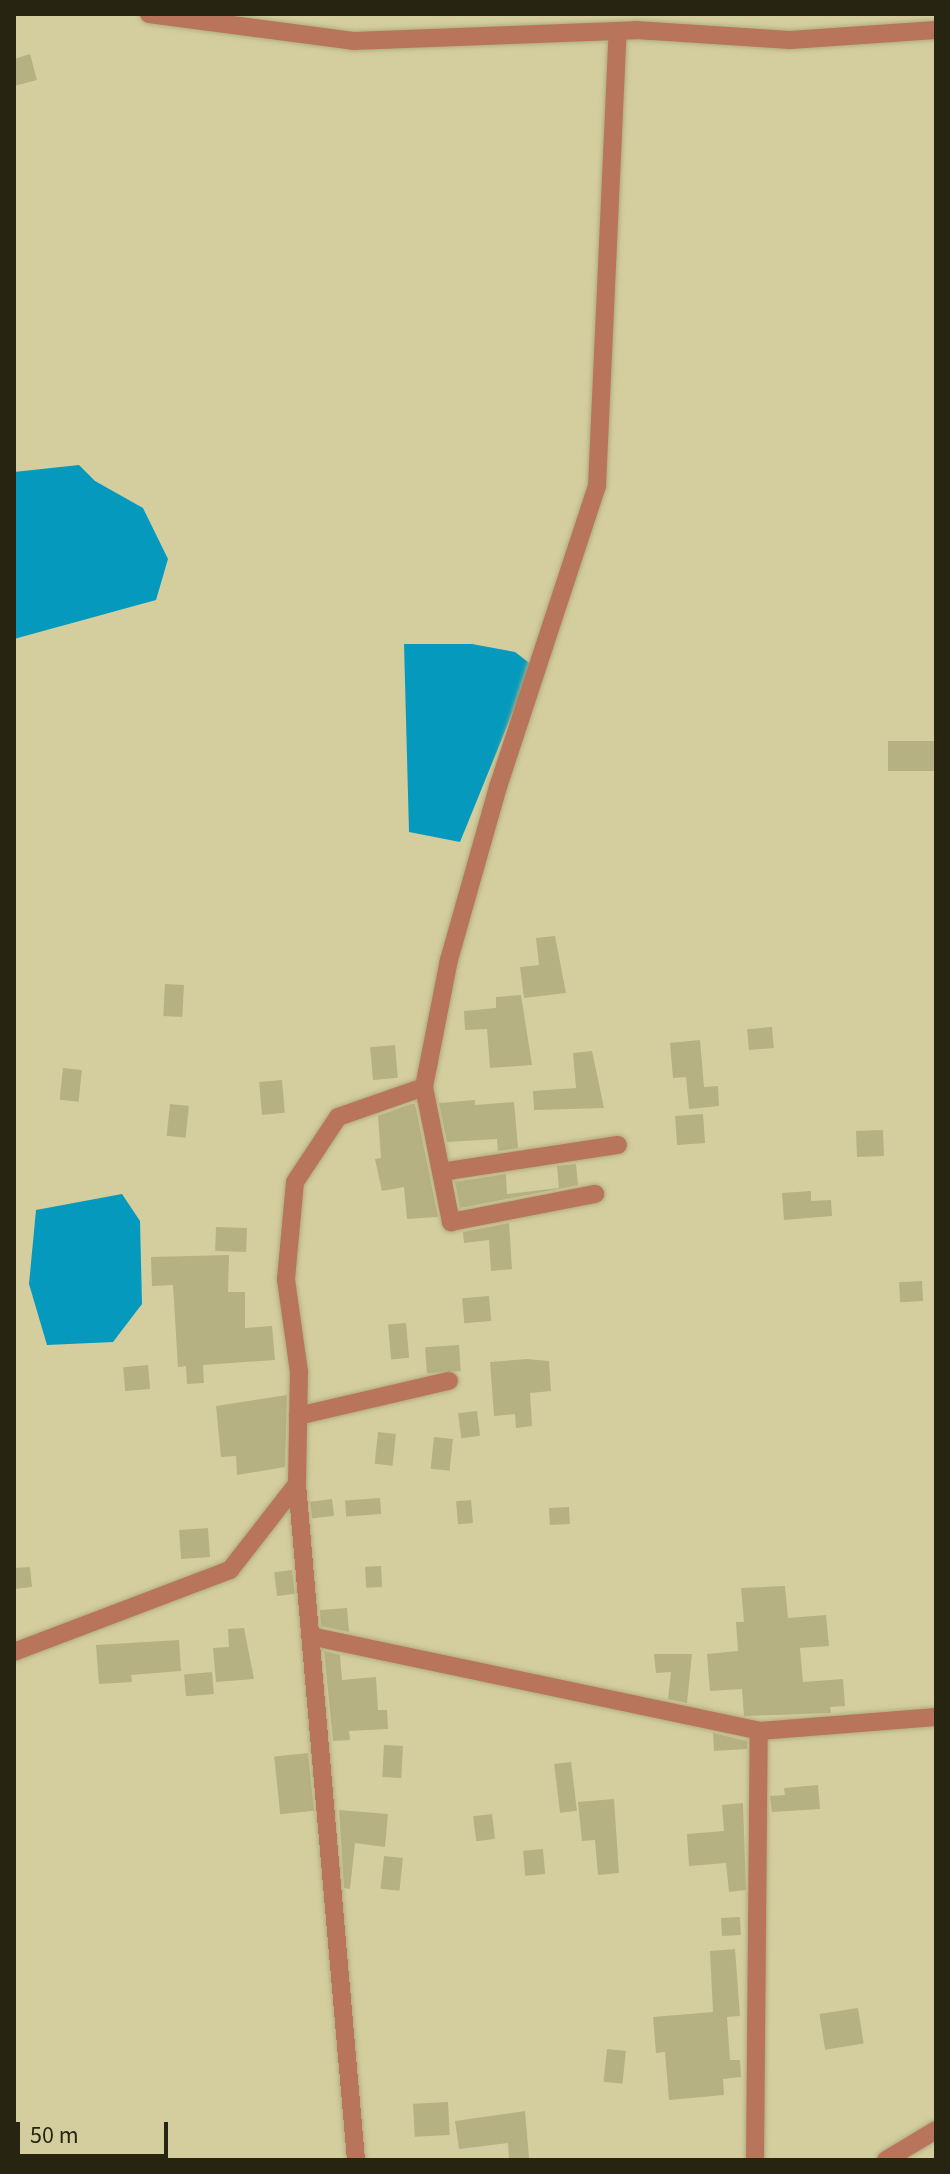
<!DOCTYPE html>
<html>
<head>
<meta charset="utf-8">
<style>
  body { margin:0 }
  #map { position:relative; width:950px; height:2174px; overflow:hidden; background:#d4ce9e; font-family:"Source Sans 3",sans-serif }
  div>[style] { position:absolute }
  .water>* { inset:0; background:#059abd }
  .building>* { inset:0; background:#b6b182; transform-origin:0 0 }
  .roads { filter:drop-shadow(0 0 2px #b1ac82) drop-shadow(0 0 2px #b1ac82) }
  .street>* { height:18px; margin:-9px; padding:0 9px; transform-origin:9px; border-radius:9px; background:#b8755b }
  span { translate:-50% -50%; white-space:nowrap; text-align:center; line-height:1.15; -webkit-text-stroke:8px #d4ce9e; paint-order:stroke }
  .frame { position:absolute; inset:0; border:16px solid #272412; pointer-events:none }
  .scale { position:absolute; left:16px; top:2122px; width:152px; height:36px; box-sizing:border-box; border:4px solid #272412; border-top:0; padding-left:10px; font-size:24px; line-height:28px; white-space:nowrap; color:#272412; -webkit-text-stroke:6px #d4ce9e; paint-order:stroke }
</style>
</head>
<body>
<div id="map">
  <div class="water">
    <div style="clip-path:polygon(79px 465px,95px 481px,143px 508px,168px 559px,156px 600px,14px 639px,14px 472px)"></div>
    <div style="clip-path:polygon(404px 644px,472px 644px,515px 652px,532px 665px,460px 842px,409px 832px)"></div>
    <div style="clip-path:polygon(122px 1194px,140px 1221px,142px 1304px,113px 1342px,47px 1345px,29px 1284px,36px 1210px)"></div>
  </div>
  <div class="building">
    <div style="clip-path:polygon(30px 54px,37px 80px,14px 86px,14px 59px)"></div>
    <div style="left:936px;top:741px;width:30px;height:48px;rotate:90deg"></div>
    <div style="clip-path:polygon(555px 936px,566px 993px,524px 998px,520px 967px,539px 965px,536px 938px)"></div>
    <div style="left:165px;top:984px;width:19px;height:32px;rotate:3deg"></div>
    <div style="clip-path:polygon(521px 995px,532px 1065px,490px 1068px,487px 1029px,465px 1030px,464px 1011px,496px 1008px,496px 997px)"></div>
    <div style="left:772px;top:1027px;width:21px;height:25px;rotate:85deg"></div>
    <div style="clip-path:polygon(700px 1040px,704px 1087px,718px 1086px,719px 1106px,689px 1109px,686px 1077px,673px 1078px,670px 1043px)"></div>
    <div style="left:395px;top:1045px;width:33px;height:25px;rotate:85deg"></div>
    <div style="clip-path:polygon(592px 1051px,604px 1108px,534px 1110px,533px 1091px,576px 1088px,573px 1053px)"></div>
    <div style="left:63px;top:1068px;width:19px;height:32px;rotate:6deg"></div>
    <div style="left:282px;top:1080px;width:33px;height:23px;rotate:85deg"></div>
    <div style="clip-path:polygon(475px 1100px,475px 1105px,514px 1102px,518px 1148px,498px 1151px,497px 1139px,447px 1142px,439px 1103px)"></div>
    <div style="left:170px;top:1104px;width:19px;height:32px;rotate:6deg"></div>
    <div style="clip-path:polygon(411px 1104px,415px 1104px,438px 1217px,407px 1219px,404px 1187px,382px 1191px,375px 1159px,381px 1158px,378px 1116px)"></div>
    <div style="left:703px;top:1114px;width:29px;height:28px;rotate:86deg"></div>
    <div style="left:883px;top:1130px;width:26px;height:27px;rotate:88deg"></div>
    <div style="clip-path:polygon(576px 1164px,578px 1185px,460px 1208px,455px 1182px,506px 1174px,507px 1194px,559px 1188px,557px 1166px)"></div>
    <div style="clip-path:polygon(811px 1191px,811px 1201px,831px 1200px,832px 1216px,784px 1220px,782px 1193px)"></div>
    <div style="clip-path:polygon(509px 1223px,512px 1269px,491px 1271px,489px 1240px,464px 1243px,463px 1232px)"></div>
    <div style="left:216px;top:1227px;width:31px;height:24px;rotate:2deg"></div>
    <div style="clip-path:polygon(229px 1255px,228px 1292px,245px 1292px,245px 1328px,272px 1326px,275px 1360px,203px 1365px,204px 1383px,187px 1384px,186px 1366px,178px 1367px,173px 1285px,152px 1286px,151px 1257px)"></div>
    <div style="left:922px;top:1281px;width:20px;height:23px;rotate:87deg"></div>
    <div style="left:489px;top:1296px;width:25px;height:27px;rotate:85deg"></div>
    <div style="left:406px;top:1323px;width:35px;height:18px;rotate:85deg"></div>
    <div style="left:459px;top:1345px;width:26px;height:34px;rotate:86deg"></div>
    <div style="clip-path:polygon(527px 1359px,549px 1361px,551px 1391px,530px 1393px,532px 1426px,516px 1428px,515px 1414px,494px 1416px,490px 1362px)"></div>
    <div style="left:148px;top:1365px;width:24px;height:25px;rotate:85deg"></div>
    <div style="clip-path:polygon(287px 1395px,285px 1467px,237px 1475px,236px 1456px,221px 1457px,216px 1406px)"></div>
    <div style="left:477px;top:1411px;width:25px;height:19px;rotate:83deg"></div>
    <div style="left:378px;top:1432px;width:18px;height:32px;rotate:6deg"></div>
    <div style="left:434px;top:1437px;width:19px;height:32px;rotate:6deg"></div>
    <div style="left:380px;top:1498px;width:16px;height:35px;rotate:86deg"></div>
    <div style="left:332px;top:1499px;width:17px;height:22px;rotate:83deg"></div>
    <div style="left:471px;top:1500px;width:23px;height:15px;rotate:85deg"></div>
    <div style="left:569px;top:1507px;width:17px;height:20px;rotate:87deg"></div>
    <div style="left:208px;top:1528px;width:29px;height:29px;rotate:86deg"></div>
    <div style="left:381px;top:1566px;width:21px;height:16px;rotate:87deg"></div>
    <div style="clip-path:polygon(30px 1567px,32px 1587px,14px 1589px,14px 1568px)"></div>
    <div style="left:292px;top:1570px;width:24px;height:18px;rotate:83deg"></div>
    <div style="clip-path:polygon(785px 1586px,788px 1618px,826px 1615px,829px 1646px,800px 1648px,803px 1682px,843px 1679px,845px 1706px,830px 1707px,831px 1713px,744px 1716px,742px 1689px,710px 1691px,707px 1654px,738px 1651px,736px 1622px,744px 1622px,741px 1588px)"></div>
    <div style="clip-path:polygon(347px 1608px,349px 1632px,321px 1626px,320px 1610px)"></div>
    <div style="clip-path:polygon(244px 1628px,254px 1679px,216px 1682px,213px 1648px,229px 1647px,228px 1629px)"></div>
    <div style="clip-path:polygon(179px 1640px,181px 1671px,131px 1675px,132px 1682px,99px 1684px,96px 1645px)"></div>
    <div style="clip-path:polygon(324px 1651px,340px 1655px,342px 1680px,376px 1677px,378px 1710px,387px 1710px,388px 1729px,349px 1731px,350px 1740px,333px 1741px)"></div>
    <div style="clip-path:polygon(654px 1654px,692px 1654px,687px 1703px,668px 1699px,671px 1672px,656px 1673px)"></div>
    <div style="left:212px;top:1672px;width:22px;height:28px;rotate:85deg"></div>
    <div style="clip-path:polygon(713px 1733px,747px 1741px,747px 1749px,714px 1751px)"></div>
    <div style="left:384px;top:1745px;width:19px;height:32px;rotate:3deg"></div>
    <div style="left:308px;top:1753px;width:58px;height:34px;rotate:84deg"></div>
    <div style="left:571px;top:1762px;width:49px;height:17px;rotate:83deg"></div>
    <div style="clip-path:polygon(818px 1785px,820px 1809px,772px 1812px,770px 1796px,785px 1795px,784px 1788px)"></div>
    <div style="clip-path:polygon(614px 1799px,619px 1873px,598px 1875px,595px 1840px,582px 1841px,578px 1802px)"></div>
    <div style="clip-path:polygon(743px 1803px,746px 1890px,729px 1892px,726px 1863px,689px 1866px,687px 1834px,724px 1831px,722px 1805px)"></div>
    <div style="clip-path:polygon(339px 1810px,388px 1814px,385px 1847px,355px 1843px,350px 1889px,344px 1888px)"></div>
    <div style="left:492px;top:1814px;width:25px;height:19px;rotate:83deg"></div>
    <div style="left:543px;top:1849px;width:25px;height:20px;rotate:85deg"></div>
    <div style="left:384px;top:1856px;width:19px;height:33px;rotate:6deg"></div>
    <div style="left:740px;top:1917px;width:18px;height:19px;rotate:87deg"></div>
    <div style="clip-path:polygon(735px 1949px,740px 2016px,727px 2017px,730px 2060px,740px 2060px,741px 2077px,723px 2079px,724px 2095px,669px 2100px,665px 2052px,656px 2053px,653px 2017px,713px 2012px,710px 1951px)"></div>
    <div style="left:858px;top:2008px;width:36px;height:39px;rotate:81deg"></div>
    <div style="left:607px;top:2049px;width:19px;height:33px;rotate:6deg"></div>
    <div style="left:448px;top:2102px;width:33px;height:35px;rotate:87deg"></div>
    <div style="clip-path:polygon(525px 2111px,529px 2158px,509px 2159px,508px 2143px,459px 2149px,455px 2121px)"></div>
  </div>
  <div class="roads">
    <div class="street">
      <div style="left:149px;top:14px;width:206px;rotate:7.5deg"></div>
      <div style="left:353px;top:41px;width:283px;rotate:-2.2deg"></div>
      <div style="left:636px;top:30px;width:154px;rotate:3.7deg"></div>
      <div style="left:790px;top:40px;width:146px;rotate:-3.9deg"></div>
      <div style="left:424px;top:1087px;width:138px;rotate:78.7deg"></div>
      <div style="left:451px;top:1222px;width:147px;rotate:-11deg"></div>
      <div style="left:441px;top:1172px;width:179px;rotate:-8.7deg"></div>
      <div style="left:298px;top:1416px;width:155px;rotate:-13.1deg"></div>
      <div style="left:297px;top:1484px;width:679px;rotate:85.01deg"></div>
      <div style="left:310px;top:1636px;width:459px;rotate:11.9deg"></div>
      <div style="left:759px;top:1731px;width:178px;rotate:-4.5deg"></div>
      <div style="left:14px;top:1652px;width:231px;rotate:-20.8deg"></div>
      <div style="left:230px;top:1570px;width:109px;rotate:-52.1deg"></div>
      <div style="left:297px;top:1484px;width:112px;rotate:-89deg"></div>
      <div style="left:299px;top:1372px;width:94px;rotate:-98deg"></div>
      <div style="left:286px;top:1279px;width:97px;rotate:-84.7deg"></div>
      <div style="left:295px;top:1182px;width:78px;rotate:-56.5deg"></div>
      <div style="left:338px;top:1117px;width:91px;rotate:-19.2deg"></div>
      <div style="left:424px;top:1087px;width:129px;rotate:-78.9deg"></div>
      <div style="left:449px;top:960px;width:180px;rotate:-74.2deg"></div>
      <div style="left:498px;top:787px;width:317px;rotate:-71.8deg"></div>
      <div style="left:597px;top:486px;width:455px;rotate:-87.4deg"></div>
      <div style="left:755px;top:2160px;width:429px;rotate:-89.5deg"></div>
      <div style="left:886px;top:2160px;width:58px;rotate:-31deg"></div>
    </div>
  </div>
  <div class="frame"></div>
  <div class="scale">50 m</div>
</div>
</body>
</html>
